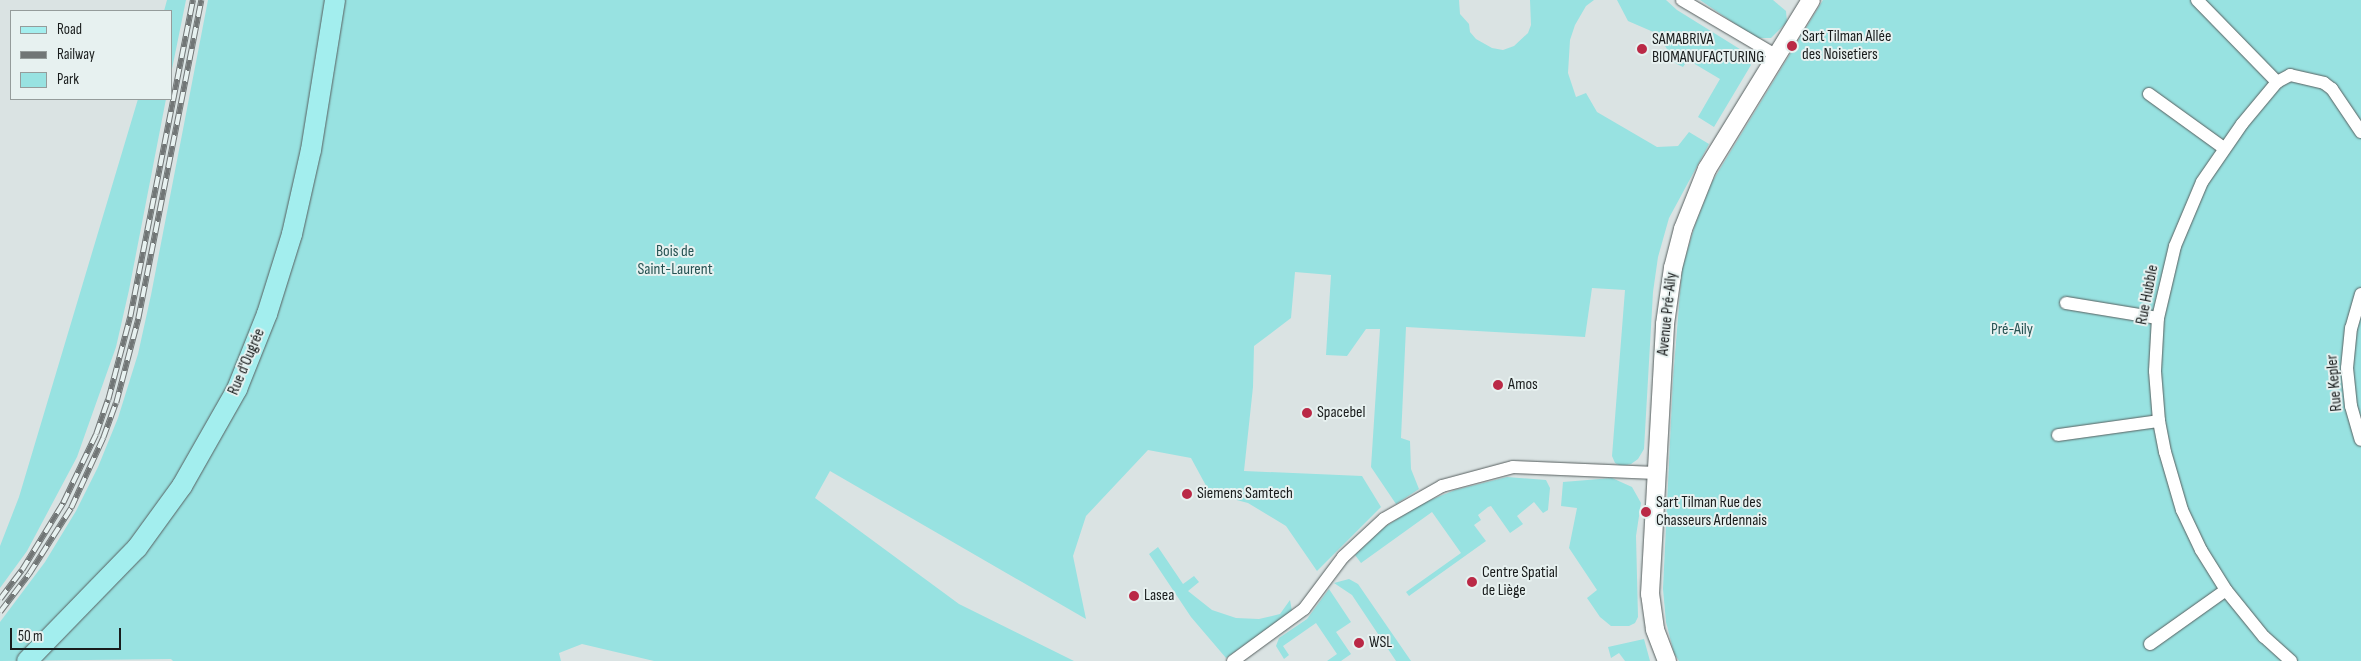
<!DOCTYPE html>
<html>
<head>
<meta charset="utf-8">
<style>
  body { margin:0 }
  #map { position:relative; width:2361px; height:661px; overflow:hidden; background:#dae3e3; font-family:"Sofia Sans Condensed",sans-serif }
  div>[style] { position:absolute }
  .green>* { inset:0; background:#98e2e1 }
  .roads { filter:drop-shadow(0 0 1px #575f5f) drop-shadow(0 0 1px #575f5f) }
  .street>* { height:12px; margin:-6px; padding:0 6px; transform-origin:6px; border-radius:6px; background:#fff }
  .secondary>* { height:18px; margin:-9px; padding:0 9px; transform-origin:9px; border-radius:9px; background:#fff }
  .primary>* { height:20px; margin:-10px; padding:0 10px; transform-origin:10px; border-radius:10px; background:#a3eeee }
  .rail>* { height:5.5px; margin-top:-2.75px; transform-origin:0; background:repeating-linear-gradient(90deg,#e7f1f0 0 11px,#717676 0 22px); box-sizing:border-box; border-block:1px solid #717676 }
  .dots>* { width:14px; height:14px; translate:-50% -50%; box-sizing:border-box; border:2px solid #e7f1f0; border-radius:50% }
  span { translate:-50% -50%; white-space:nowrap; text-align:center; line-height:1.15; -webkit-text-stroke:4px #e7f1f0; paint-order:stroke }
  .poi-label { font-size:16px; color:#191c1c }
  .left { translate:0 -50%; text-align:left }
  .park-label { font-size:16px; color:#275353 }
  .street-label { font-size:16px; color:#191c1c }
  .legend { position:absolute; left:10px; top:10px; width:162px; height:90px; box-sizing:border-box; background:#e7f1f0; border:1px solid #959c9b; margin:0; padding:6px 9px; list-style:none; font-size:15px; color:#191c1c }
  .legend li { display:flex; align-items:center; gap:10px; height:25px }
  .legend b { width:25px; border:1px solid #959c9b }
  .scale { position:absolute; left:10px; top:628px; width:111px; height:22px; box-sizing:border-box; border:2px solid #191c1c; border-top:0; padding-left:6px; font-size:15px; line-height:18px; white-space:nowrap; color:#191c1c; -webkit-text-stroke:4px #e7f1f0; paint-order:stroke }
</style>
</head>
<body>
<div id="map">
  <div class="green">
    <div style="clip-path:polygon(167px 0,186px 0,171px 74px,171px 11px,164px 11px)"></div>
    <div style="clip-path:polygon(208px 0,1459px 0,1460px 14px,1469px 24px,1470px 32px,1476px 39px,1492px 48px,1503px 50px,1514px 46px,1528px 33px,1531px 25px,1530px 0,1594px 0,1586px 6px,1575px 25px,1570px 40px,1568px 73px,1576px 97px,1586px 93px,1597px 112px,1657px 147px,1678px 146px,1689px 132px,1709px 144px,1669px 218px,1658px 257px,1653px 292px,1644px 449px,1638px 459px,1631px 464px,1621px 466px,1615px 463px,1612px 456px,1625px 290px,1592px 288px,1585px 337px,1406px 327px,1401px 438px,1410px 441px,1411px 469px,1419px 489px,1396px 504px,1371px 467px,1380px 329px,1366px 329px,1347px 356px,1326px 355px,1331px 275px,1295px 272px,1291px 318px,1254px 346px,1253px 387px,1244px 471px,1362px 476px,1381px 507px,1317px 571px,1286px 526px,1248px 503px,1210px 493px,1191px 458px,1148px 450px,1086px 516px,1073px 556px,1086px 619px,830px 471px,815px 498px,959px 604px,1074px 661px,654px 661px,582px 644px,559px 653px,561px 661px,173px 661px,171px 659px,0 661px,0 622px,45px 562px,76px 511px,98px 467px,118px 418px,138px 354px,151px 295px)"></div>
    <div style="clip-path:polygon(1617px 0,1666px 0,1677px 10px,1743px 51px,1751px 65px,1714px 127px,1698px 117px,1720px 79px,1688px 60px,1683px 67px,1669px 60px,1671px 56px,1658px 34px,1628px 21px)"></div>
    <div style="clip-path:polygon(1700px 0,1773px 0,1786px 11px,1787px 22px,1771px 38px,1756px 38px)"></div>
    <div style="clip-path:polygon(1823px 0,2361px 0,2361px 661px,1679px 661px,1674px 653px,1666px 622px,1663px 589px,1673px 379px,1682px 269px,1695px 225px,1712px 182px)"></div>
    <div style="clip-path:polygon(138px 99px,166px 99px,129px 290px,116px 347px,77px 457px,27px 551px,0 588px,0 546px,19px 497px)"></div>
    <div style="clip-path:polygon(1507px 477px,1546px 480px,1550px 488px,1548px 510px,1543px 513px,1534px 502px,1517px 516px,1523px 524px,1510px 533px,1491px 506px,1488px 507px,1478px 515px,1481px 520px,1474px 525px,1486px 541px,1409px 596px,1406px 592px,1461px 553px,1432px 512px,1361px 563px,1355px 555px,1383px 528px,1423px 503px,1455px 490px)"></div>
    <div style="clip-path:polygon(1612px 478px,1632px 487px,1641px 503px,1636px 536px,1638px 617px,1635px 623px,1629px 626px,1611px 626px,1600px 617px,1587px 598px,1597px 590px,1569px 548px,1577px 508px,1561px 506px,1563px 482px)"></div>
    <div style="clip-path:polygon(1158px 547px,1183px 584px,1194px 576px,1199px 582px,1188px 591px,1212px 610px,1236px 618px,1259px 619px,1280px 614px,1290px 600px,1292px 611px,1226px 658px,1191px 617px,1149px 554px)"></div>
    <div style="clip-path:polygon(1349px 579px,1358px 584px,1411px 661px,1396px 661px,1352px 595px,1334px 583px)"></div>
    <div style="clip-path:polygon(1329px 589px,1351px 622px,1336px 632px,1351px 654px,1341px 661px,1327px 661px,1337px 654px,1316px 623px,1283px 646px,1289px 655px,1284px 659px,1276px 646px,1279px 638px,1307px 619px)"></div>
    <div style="clip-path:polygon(1644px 639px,1650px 661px,1625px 661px,1619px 653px,1611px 658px,1608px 647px)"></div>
  </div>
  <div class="roads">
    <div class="street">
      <div style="left:1682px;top:0;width:110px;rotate:30.5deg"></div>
      <div style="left:2197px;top:0;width:115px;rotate:45.7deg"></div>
      <div style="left:2149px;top:94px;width:92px;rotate:35.8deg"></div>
      <div style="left:2361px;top:294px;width:35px;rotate:106deg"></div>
      <div style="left:2351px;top:328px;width:40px;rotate:95.7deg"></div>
      <div style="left:2347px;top:368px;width:38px;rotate:84deg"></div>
      <div style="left:2351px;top:406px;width:35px;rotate:74deg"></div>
      <div style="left:2066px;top:303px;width:93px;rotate:9.3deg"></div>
      <div style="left:2058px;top:435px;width:102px;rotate:-7.9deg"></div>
      <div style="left:2150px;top:644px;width:93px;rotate:-35.4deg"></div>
      <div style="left:1233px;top:661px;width:88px;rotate:-36.2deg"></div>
      <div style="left:1304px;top:609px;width:65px;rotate:-53.1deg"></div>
      <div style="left:1343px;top:557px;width:56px;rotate:-42.8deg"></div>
      <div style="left:1384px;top:519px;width:67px;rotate:-29.6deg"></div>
      <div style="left:1442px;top:486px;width:73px;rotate:-15deg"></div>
      <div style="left:1513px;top:467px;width:143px;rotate:2.4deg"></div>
      <div style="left:2291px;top:661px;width:36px;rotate:-138deg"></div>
      <div style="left:2264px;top:637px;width:60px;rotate:-129deg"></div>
      <div style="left:2226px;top:590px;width:47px;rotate:-122deg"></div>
      <div style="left:2201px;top:550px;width:44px;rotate:-115.4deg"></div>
      <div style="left:2182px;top:510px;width:60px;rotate:-106.3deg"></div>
      <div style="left:2165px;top:452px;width:32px;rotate:-101deg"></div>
      <div style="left:2159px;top:421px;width:50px;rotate:-94.6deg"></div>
      <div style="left:2155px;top:371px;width:53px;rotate:-86.8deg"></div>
      <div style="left:2158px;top:318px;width:74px;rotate:-76.7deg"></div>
      <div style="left:2175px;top:246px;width:69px;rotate:-67.1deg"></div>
      <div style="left:2202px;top:182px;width:70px;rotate:-55.4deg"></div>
      <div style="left:2242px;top:124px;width:55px;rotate:-50.2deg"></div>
      <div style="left:2277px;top:82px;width:15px;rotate:-28deg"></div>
      <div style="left:2290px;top:75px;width:35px;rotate:13deg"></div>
      <div style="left:2324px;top:83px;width:10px;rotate:37deg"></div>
      <div style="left:2332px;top:89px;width:52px;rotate:56deg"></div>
    </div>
    <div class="secondary">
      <div style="left:1667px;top:661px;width:34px;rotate:-111deg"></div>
      <div style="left:1655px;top:629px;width:35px;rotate:-98deg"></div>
      <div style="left:1650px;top:594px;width:270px;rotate:-86.8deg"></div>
      <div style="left:1665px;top:324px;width:57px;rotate:-81.9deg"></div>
      <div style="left:1673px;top:268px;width:40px;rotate:-75.6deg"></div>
      <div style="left:1683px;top:229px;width:65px;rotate:-68.2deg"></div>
      <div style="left:1707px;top:169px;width:198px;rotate:-58.4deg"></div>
    </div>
    <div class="primary">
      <div style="left:27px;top:661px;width:158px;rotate:-45.8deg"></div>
      <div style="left:137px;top:548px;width:77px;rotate:-54deg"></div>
      <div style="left:182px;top:486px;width:112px;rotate:-60.4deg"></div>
      <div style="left:237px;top:389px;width:81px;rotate:-68.2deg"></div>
      <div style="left:267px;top:314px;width:84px;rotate:-72.6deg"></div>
      <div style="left:292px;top:234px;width:86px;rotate:-77.3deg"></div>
      <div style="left:311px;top:150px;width:152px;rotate:-80.9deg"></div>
    </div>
  </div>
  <div class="rail">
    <div style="left:0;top:599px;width:36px;rotate:-53deg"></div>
    <div style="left:22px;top:570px;width:79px;rotate:-58.5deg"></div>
    <div style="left:63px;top:503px;width:76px;rotate:-64.4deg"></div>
    <div style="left:96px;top:434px;width:36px;rotate:-71deg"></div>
    <div style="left:108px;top:400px;width:86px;rotate:-75.2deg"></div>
    <div style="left:130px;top:317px;width:323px;rotate:-78.8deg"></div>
    <div style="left:0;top:612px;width:48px;rotate:-52.7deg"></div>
    <div style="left:29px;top:574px;width:78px;rotate:-57.5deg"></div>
    <div style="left:71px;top:508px;width:77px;rotate:-65.4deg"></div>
    <div style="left:103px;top:438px;width:37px;rotate:-70deg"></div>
    <div style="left:116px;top:403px;width:87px;rotate:-75.3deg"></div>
    <div style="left:138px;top:319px;width:325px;rotate:-78.8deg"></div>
  </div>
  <div class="dots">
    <div style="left:1792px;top:46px;background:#ba2946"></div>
    <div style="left:1642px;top:49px;background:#ba2946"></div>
    <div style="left:1498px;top:385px;background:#ba2946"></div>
    <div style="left:1307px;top:413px;background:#ba2946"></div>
    <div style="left:1187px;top:494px;background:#ba2946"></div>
    <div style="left:1646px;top:512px;background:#ba2946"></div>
    <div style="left:1472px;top:582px;background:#ba2946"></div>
    <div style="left:1134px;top:596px;background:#ba2946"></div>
    <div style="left:1359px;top:643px;background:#ba2946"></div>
  </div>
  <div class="poi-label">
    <span class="left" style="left:1802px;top:46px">Sart Tilman Allée<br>des Noisetiers</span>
    <span class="left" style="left:1652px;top:49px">SAMABRIVA<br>BIOMANUFACTURING</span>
    <span class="left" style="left:1508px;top:385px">Amos</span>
    <span class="left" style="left:1317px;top:413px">Spacebel</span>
    <span class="left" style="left:1197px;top:494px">Siemens Samtech</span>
    <span class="left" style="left:1656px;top:512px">Sart Tilman Rue des<br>Chasseurs Ardennais</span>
    <span class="left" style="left:1482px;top:582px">Centre Spatial<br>de Liège</span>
    <span class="left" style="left:1144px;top:596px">Lasea</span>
    <span class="left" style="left:1369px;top:643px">WSL</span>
  </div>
  <div class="park-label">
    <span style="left:675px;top:261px">Bois de<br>Saint-Laurent</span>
    <span style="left:2012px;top:330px">Pré-Aily</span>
  </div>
  <div class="street-label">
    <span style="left:2148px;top:295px;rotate:-79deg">Rue Hubble</span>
    <span style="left:1668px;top:314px;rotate:-84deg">Avenue Pré-Aily</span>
    <span style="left:247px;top:362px;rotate:-67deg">Rue d'Ougrée</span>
    <span style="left:2335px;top:383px;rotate:-95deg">Rue Kepler</span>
  </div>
  <ul class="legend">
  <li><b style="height:6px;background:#a3eeee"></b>Road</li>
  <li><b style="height:6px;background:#717676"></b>Railway</li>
  <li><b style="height:14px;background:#98e2e1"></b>Park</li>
  </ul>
  <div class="scale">50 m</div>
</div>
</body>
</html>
